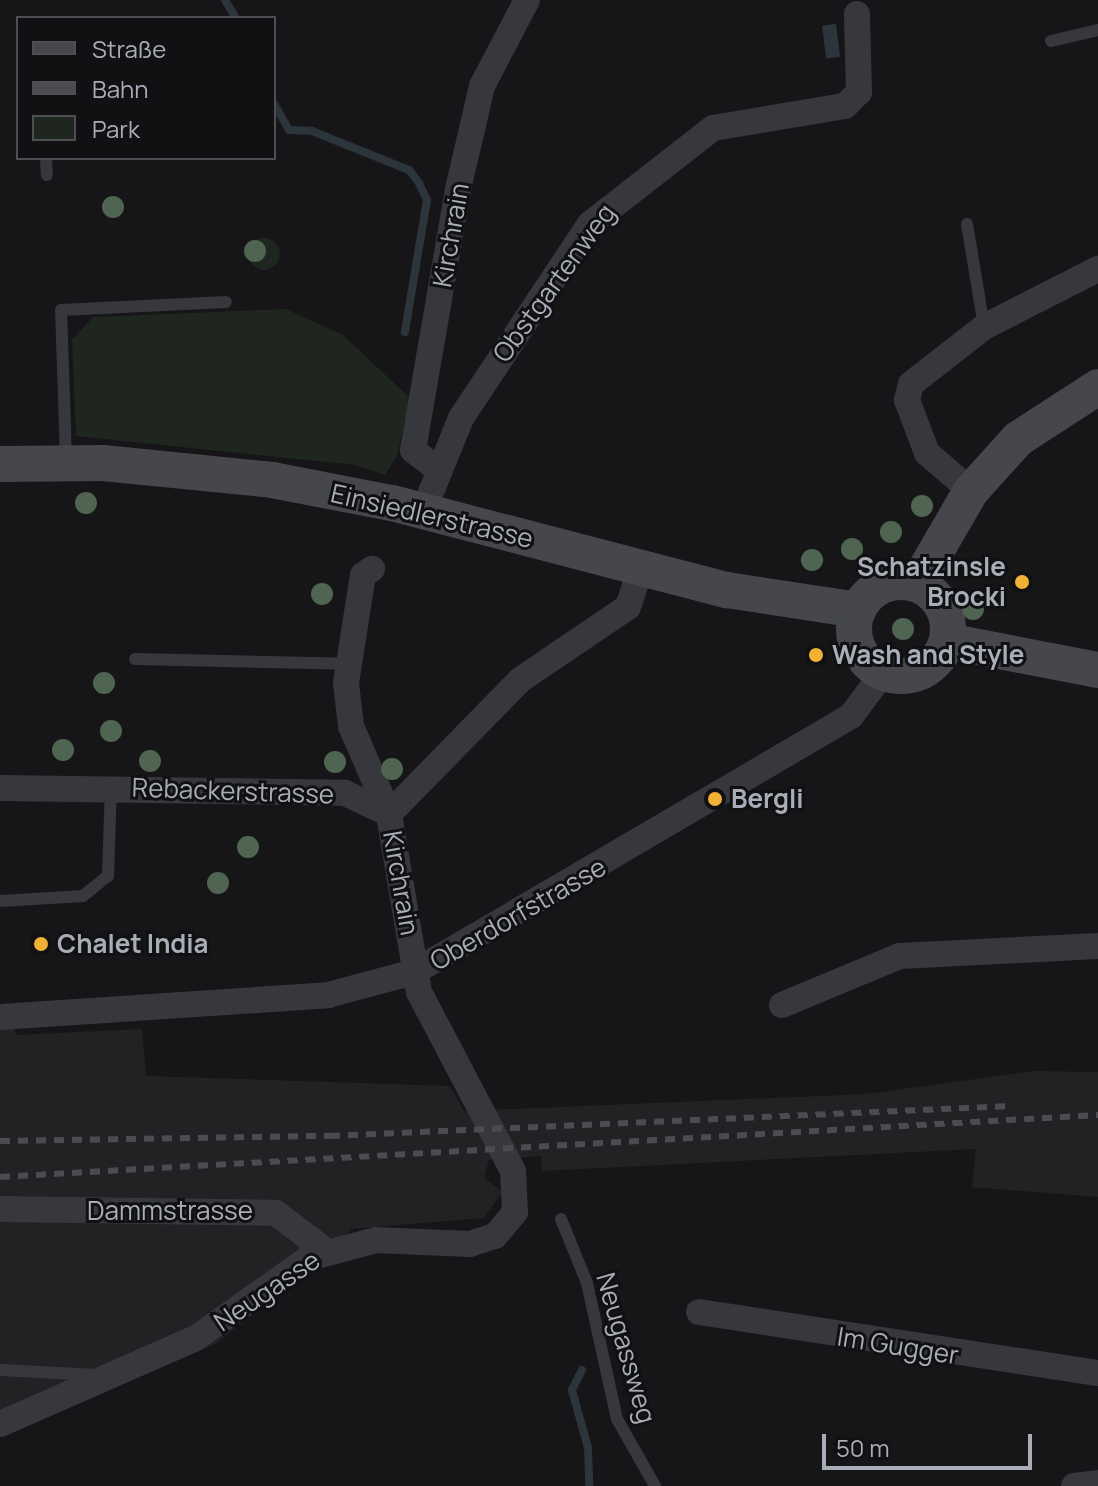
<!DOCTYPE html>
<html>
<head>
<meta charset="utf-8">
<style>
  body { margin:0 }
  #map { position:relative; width:1098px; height:1486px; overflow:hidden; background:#161618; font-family:Manrope,sans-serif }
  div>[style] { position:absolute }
  .built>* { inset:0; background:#222225 }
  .green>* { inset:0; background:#1e261f }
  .round { border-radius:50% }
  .water>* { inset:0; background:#2c353c; transform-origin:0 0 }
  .stream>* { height:8px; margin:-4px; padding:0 4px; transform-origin:4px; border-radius:4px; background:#2c353c }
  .lane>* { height:12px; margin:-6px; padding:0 6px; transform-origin:6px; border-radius:6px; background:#37383d }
  .street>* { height:26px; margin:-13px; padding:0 13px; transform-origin:13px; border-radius:13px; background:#37383d }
  .secondary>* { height:36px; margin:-18px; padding:0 18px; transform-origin:18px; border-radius:18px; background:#45474d }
  .secondary>.ring { margin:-18px; padding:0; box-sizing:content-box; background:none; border:36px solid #45474d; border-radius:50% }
  .rail>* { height:6px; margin-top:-3px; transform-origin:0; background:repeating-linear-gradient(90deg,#4a4c52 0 10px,transparent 0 18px) }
  .trees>* { width:22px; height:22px; margin:-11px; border-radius:50%; background:#506452 }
  .dots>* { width:22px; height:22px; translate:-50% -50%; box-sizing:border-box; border:4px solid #111113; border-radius:50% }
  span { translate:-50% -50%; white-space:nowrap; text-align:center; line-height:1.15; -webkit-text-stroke:6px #111113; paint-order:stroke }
  .street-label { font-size:26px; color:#a8adb8 }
  .poi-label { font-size:26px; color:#a8adb8; font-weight:700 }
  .right { translate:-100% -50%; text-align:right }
  .left { translate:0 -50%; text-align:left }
  .legend { position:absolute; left:16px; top:16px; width:260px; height:144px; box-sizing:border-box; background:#111113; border:2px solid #4d4f55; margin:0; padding:10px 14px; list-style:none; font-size:24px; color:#a8adb8 }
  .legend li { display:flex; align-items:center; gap:16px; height:40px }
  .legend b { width:40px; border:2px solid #4d4f55 }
  .scale { position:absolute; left:822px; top:1434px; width:210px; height:36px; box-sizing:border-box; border:4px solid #a8adb8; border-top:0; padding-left:10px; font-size:24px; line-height:28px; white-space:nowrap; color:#a8adb8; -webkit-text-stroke:6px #111113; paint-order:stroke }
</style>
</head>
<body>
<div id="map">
  <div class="built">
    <div style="clip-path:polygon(13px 1025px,16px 1035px,142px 1029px,146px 1076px,450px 1086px,464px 1111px,866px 1094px,1034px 1071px,1098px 1072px,1098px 1197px,972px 1187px,976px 1149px,542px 1171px,541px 1156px,489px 1160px,484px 1177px,502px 1192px,484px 1218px,350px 1229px,332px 1262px,293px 1282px,215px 1344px,0 1436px,0 1026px)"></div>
  </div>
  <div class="green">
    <div class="round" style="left:248px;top:238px;width:32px;height:32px"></div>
    <div style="clip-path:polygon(286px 309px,343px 335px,410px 398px,397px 456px,385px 475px,356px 465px,76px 436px,72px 340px,93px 317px)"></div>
  </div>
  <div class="water">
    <div style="left:836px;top:24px;width:33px;height:14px;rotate:83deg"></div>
  </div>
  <div class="stream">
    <div style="left:225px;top:0;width:21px;rotate:59deg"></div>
    <div style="left:274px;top:104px;width:30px;rotate:60deg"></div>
    <div style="left:289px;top:130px;width:23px;rotate:2deg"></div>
    <div style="left:312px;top:131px;width:105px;rotate:21.9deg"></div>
    <div style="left:409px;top:170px;width:16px;rotate:52deg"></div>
    <div style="left:419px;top:183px;width:19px;rotate:65deg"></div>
    <div style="left:427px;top:200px;width:134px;rotate:99.5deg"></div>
    <div style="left:582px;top:1370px;width:22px;rotate:117deg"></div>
    <div style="left:572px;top:1390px;width:60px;rotate:74.6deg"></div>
    <div style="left:588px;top:1448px;width:38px;rotate:88deg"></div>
  </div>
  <div class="lane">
    <div style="left:1051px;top:41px;width:48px;rotate:-13.2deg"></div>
    <div style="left:46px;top:158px;width:17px;rotate:87deg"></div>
    <div style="left:967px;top:224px;width:104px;rotate:80.6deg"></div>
    <div style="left:66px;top:459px;width:149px;rotate:-91.9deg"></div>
    <div style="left:61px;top:310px;width:165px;rotate:-2.8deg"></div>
    <div style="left:135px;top:659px;width:214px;rotate:1.3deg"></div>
    <div style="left:0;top:901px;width:83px;rotate:-3.4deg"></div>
    <div style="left:83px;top:896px;width:32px;rotate:-39deg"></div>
    <div style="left:108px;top:876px;width:89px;rotate:-88.1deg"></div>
    <div style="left:561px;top:1219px;width:69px;rotate:67.9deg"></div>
    <div style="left:587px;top:1283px;width:139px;rotate:77.6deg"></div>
    <div style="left:617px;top:1419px;width:77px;rotate:60.4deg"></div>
    <div style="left:0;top:1370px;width:96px;rotate:3deg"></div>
  </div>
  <div class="street">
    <div style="left:436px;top:468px;width:29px;rotate:-142deg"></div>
    <div style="left:413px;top:450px;width:269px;rotate:-80.2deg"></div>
    <div style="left:459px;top:185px;width:102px;rotate:-76.9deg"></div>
    <div style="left:482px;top:86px;width:97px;rotate:-62.4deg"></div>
    <div style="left:971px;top:491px;width:58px;rotate:-139.2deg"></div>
    <div style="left:927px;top:453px;width:57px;rotate:-110.7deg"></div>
    <div style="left:907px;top:400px;width:16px;rotate:-76deg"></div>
    <div style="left:911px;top:384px;width:93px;rotate:-38deg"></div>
    <div style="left:984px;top:327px;width:128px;rotate:-27deg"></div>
    <div style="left:423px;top:512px;width:101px;rotate:-68deg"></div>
    <div style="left:461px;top:418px;width:233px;rotate:-56.4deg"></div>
    <div style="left:590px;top:224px;width:156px;rotate:-38deg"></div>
    <div style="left:713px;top:128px;width:134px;rotate:-9.5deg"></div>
    <div style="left:845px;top:106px;width:20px;rotate:-45deg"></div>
    <div style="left:859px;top:92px;width:78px;rotate:-91.5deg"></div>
    <div style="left:0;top:788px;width:345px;rotate:0.8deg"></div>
    <div style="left:345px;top:793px;width:49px;rotate:25.5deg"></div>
    <div style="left:389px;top:814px;width:187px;rotate:-45.6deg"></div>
    <div style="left:520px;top:680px;width:130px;rotate:-34.1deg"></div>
    <div style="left:628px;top:607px;width:42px;rotate:-72deg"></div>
    <div style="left:782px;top:1005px;width:128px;rotate:-22.6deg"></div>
    <div style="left:900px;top:956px;width:198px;rotate:-2.9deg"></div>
    <div style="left:0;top:1017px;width:329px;rotate:-3.8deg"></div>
    <div style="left:328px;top:995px;width:89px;rotate:-15deg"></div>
    <div style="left:414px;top:972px;width:506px;rotate:-30.36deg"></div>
    <div style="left:851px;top:716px;width:54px;rotate:-53.3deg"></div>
    <div style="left:0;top:1209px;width:276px;rotate:0.8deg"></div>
    <div style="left:276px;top:1213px;width:63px;rotate:37.2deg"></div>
    <div style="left:699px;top:1312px;width:404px;rotate:8.7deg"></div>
    <div style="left:0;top:1424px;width:214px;rotate:-23.7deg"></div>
    <div style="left:196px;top:1338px;width:138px;rotate:-35.3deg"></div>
    <div style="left:309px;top:1258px;width:69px;rotate:-15deg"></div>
    <div style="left:376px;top:1240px;width:94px;rotate:2.4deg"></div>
    <div style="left:470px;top:1244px;width:26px;rotate:-18deg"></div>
    <div style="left:495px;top:1236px;width:31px;rotate:-50deg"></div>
    <div style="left:515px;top:1212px;width:41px;rotate:-92.8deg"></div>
    <div style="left:513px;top:1171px;width:202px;rotate:-117.7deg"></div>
    <div style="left:419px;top:992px;width:181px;rotate:-99.6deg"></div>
    <div style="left:389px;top:814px;width:96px;rotate:-113.4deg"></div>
    <div style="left:351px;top:726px;width:43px;rotate:-96.6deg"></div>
    <div style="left:346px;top:683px;width:109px;rotate:-81.1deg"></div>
    <div style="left:363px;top:575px;width:11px;rotate:-34deg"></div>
    <div style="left:1074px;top:1486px;width:24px;rotate:-7deg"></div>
  </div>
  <div class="secondary">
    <div style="left:0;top:464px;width:103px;rotate:-0.6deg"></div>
    <div style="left:103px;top:463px;width:170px;rotate:5.7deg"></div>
    <div style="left:272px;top:480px;width:122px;rotate:10.9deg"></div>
    <div style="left:392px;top:503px;width:346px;rotate:14.6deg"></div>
    <div style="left:727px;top:590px;width:133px;rotate:8.7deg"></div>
    <div class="ring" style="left:854px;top:582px;width:58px;height:58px"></div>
    <div style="left:917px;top:584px;width:108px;rotate:-59.9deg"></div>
    <div style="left:971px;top:491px;width:70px;rotate:-47.9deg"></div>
    <div style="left:1018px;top:439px;width:95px;rotate:-33deg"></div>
    <div style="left:947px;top:641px;width:154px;rotate:10.9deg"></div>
  </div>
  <div class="rail">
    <div style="left:0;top:1141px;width:330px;rotate:-0.9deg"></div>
    <div style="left:330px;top:1136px;width:682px;rotate:-2.52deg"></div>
    <div style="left:0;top:1177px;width:1100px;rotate:-3.23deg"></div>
  </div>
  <div class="trees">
    <div style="left:113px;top:207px"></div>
    <div style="left:255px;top:251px"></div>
    <div style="left:86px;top:503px"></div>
    <div style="left:922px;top:506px"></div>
    <div style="left:891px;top:532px"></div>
    <div style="left:852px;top:549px"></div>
    <div style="left:812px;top:560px"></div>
    <div style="left:322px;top:594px"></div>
    <div style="left:973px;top:609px"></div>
    <div style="left:903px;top:629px"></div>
    <div style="left:104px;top:683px"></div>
    <div style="left:111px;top:731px"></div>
    <div style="left:63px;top:750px"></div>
    <div style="left:150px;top:761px"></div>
    <div style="left:335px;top:762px"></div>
    <div style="left:392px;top:769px"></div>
    <div style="left:248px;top:847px"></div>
    <div style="left:218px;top:883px"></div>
  </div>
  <div class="dots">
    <div style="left:1022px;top:582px;background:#f2b134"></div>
    <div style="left:816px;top:655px;background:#f2b134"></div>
    <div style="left:715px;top:799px;background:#f2b134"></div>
    <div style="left:41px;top:944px;background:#f2b134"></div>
  </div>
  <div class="street-label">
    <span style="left:451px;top:235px;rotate:-80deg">Kirchrain</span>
    <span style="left:554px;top:283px;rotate:-54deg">Obstgartenweg</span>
    <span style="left:432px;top:516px;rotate:13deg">Einsiedlerstrasse</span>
    <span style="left:233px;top:791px;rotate:2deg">Rebackerstrasse</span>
    <span style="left:401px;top:883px;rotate:80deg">Kirchrain</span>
    <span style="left:518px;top:914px;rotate:-30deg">Oberdorfstrasse</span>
    <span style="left:170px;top:1211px">Dammstrasse</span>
    <span style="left:267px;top:1291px;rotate:-34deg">Neugasse</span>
    <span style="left:898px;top:1346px;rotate:9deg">Im Gugger</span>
    <span style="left:626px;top:1348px;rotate:74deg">Neugassweg</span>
  </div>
  <div class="poi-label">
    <span class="right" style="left:1006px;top:582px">Schatzinsle<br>Brocki</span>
    <span class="left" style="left:832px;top:655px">Wash and Style</span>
    <span class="left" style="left:731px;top:799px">Bergli</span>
    <span class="left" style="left:57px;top:944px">Chalet India</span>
  </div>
  <ul class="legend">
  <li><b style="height:10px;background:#45474d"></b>Straße</li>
  <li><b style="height:10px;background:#4a4c52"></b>Bahn</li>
  <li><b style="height:22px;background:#1e261f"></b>Park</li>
  </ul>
  <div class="scale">50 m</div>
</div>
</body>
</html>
